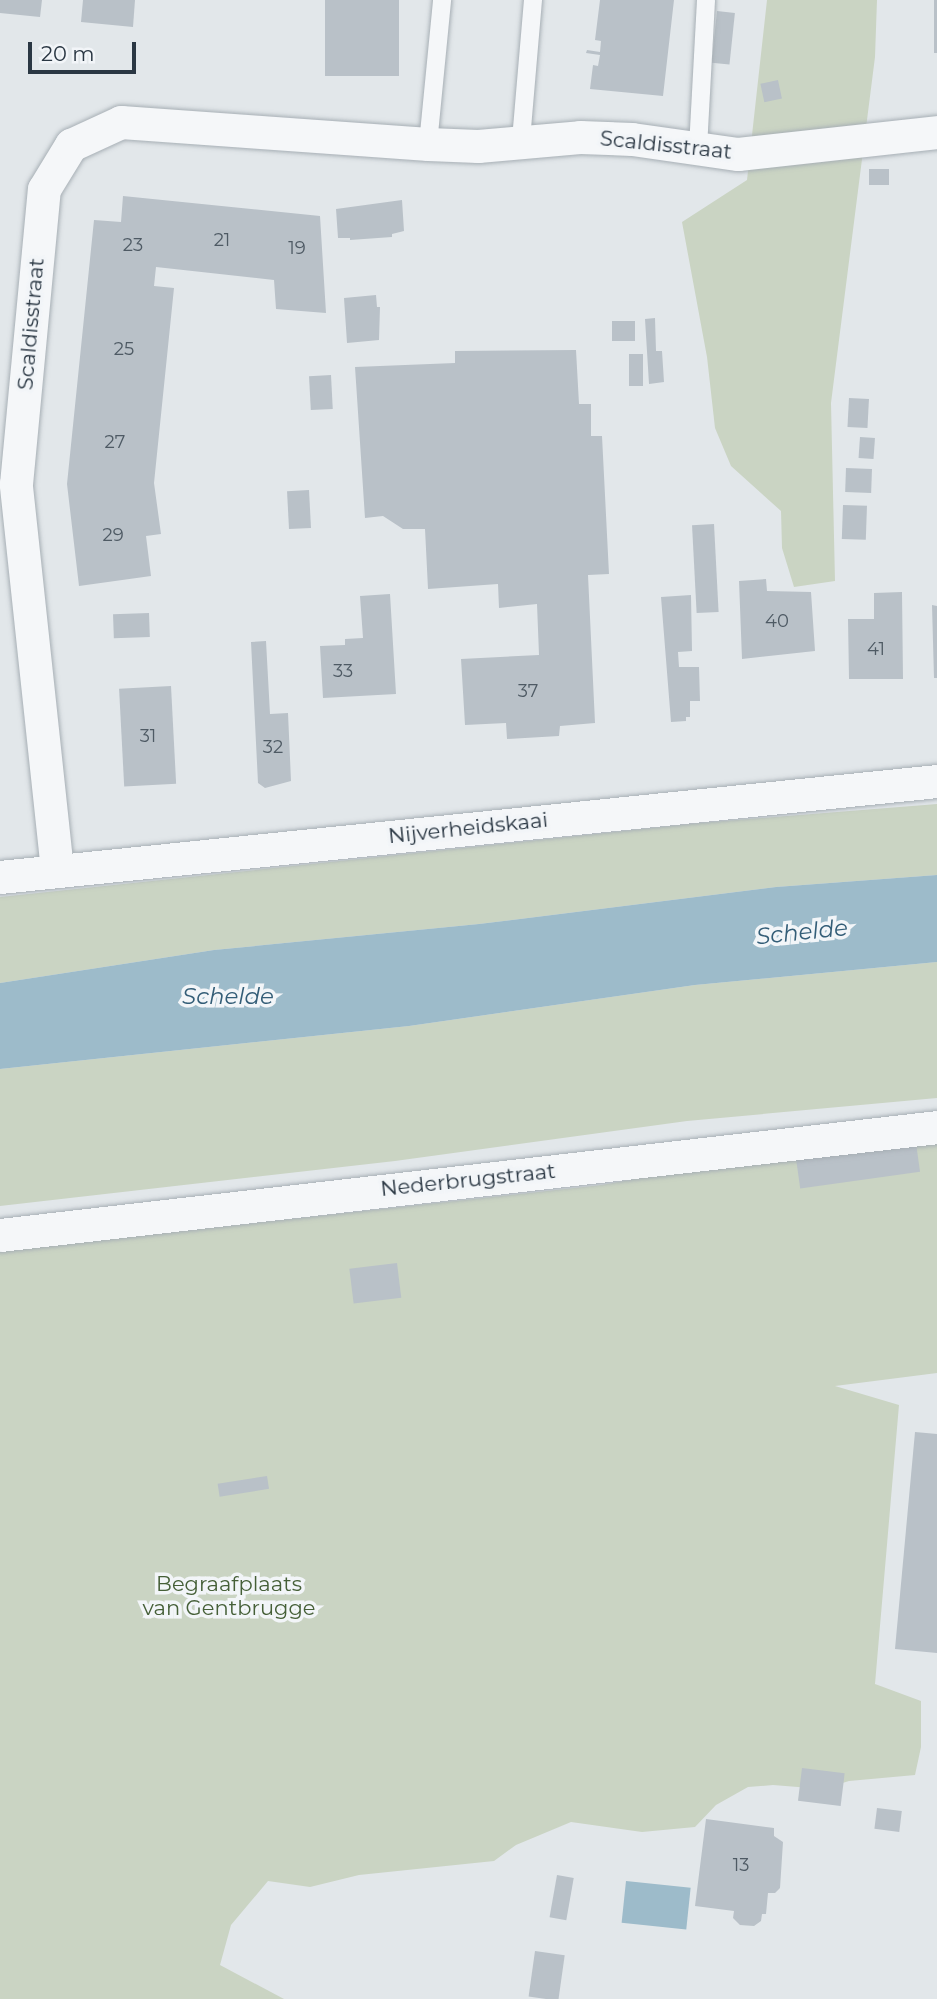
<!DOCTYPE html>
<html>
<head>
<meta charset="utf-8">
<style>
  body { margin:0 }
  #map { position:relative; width:937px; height:1999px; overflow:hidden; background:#e2e7ea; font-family:Montserrat,sans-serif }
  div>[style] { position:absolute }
  .green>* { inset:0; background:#cad4c3 }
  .water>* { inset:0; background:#9dbbca; transform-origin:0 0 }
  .building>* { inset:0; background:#b9c1c8; transform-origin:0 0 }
  .roads { filter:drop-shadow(0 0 2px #a7afb5) drop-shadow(0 0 2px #a7afb5) }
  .service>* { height:18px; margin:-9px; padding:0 9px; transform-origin:9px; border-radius:9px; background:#f5f7f9 }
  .minor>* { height:33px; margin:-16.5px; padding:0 16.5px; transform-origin:16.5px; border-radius:16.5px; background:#f5f7f9 }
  span { translate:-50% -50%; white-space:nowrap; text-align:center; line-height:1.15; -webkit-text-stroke:7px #f2f5f8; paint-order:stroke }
  .number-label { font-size:18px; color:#4e5a64 }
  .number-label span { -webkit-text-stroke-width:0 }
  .street-label { font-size:21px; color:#2a3743 }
  .park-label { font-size:21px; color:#455f37 }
  .water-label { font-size:23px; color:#335d77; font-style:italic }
  .scale { position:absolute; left:28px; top:42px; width:108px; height:32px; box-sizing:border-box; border:4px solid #2a3743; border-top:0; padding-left:9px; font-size:21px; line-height:24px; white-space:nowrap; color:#2a3743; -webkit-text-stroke:5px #f2f5f8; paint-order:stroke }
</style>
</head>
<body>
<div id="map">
  <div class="green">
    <div style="clip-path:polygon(767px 0,877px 0,875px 57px,831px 403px,835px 581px,794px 587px,782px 548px,781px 511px,731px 466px,715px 428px,707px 357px,682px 222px,747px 180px)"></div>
    <div style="clip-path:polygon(937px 804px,937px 875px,776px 887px,479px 924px,214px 950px,0 983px,0 897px,699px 823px)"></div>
    <div style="clip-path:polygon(937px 962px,937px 1098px,687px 1121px,395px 1161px,0 1206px,0 1069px,409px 1026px,695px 985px)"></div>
    <div style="clip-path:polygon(937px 1141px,937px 1373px,835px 1386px,899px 1405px,875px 1684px,921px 1701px,921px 1747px,915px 1775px,849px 1781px,823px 1789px,773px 1785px,748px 1787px,716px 1805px,695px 1827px,642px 1832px,571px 1822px,516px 1845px,494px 1861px,359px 1875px,310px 1887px,268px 1881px,231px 1925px,220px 1965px,284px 1999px,0 1999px,0 1251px,601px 1185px,746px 1160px)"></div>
  </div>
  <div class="water">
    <div style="clip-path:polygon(937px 875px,937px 962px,695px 985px,409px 1026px,0 1069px,0 983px,214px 950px,479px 924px,776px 887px)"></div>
    <div style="left:626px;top:1881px;width:65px;height:42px;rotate:6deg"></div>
  </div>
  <div class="building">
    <div style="clip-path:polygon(0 0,42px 0,40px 17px,0 13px)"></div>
    <div style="clip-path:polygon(83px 0,135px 0,133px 27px,81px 22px)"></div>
    <div style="left:325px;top:0;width:74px;height:76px"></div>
    <div style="clip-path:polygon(600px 0,674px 0,663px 96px,590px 89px,593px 65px,598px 66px,600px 55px,586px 53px,587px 50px,600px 52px,601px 41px,595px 40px)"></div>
    <div style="left:934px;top:0;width:3px;height:53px"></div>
    <div style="left:717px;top:11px;width:18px;height:52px;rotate:6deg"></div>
    <div style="left:778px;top:80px;width:19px;height:18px;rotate:78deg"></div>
    <div style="left:869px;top:169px;width:20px;height:16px"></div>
    <div style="clip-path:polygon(123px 196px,320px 216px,326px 313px,276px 309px,274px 280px,156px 267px,154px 286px,174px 288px,154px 483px,161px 534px,146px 536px,151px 576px,79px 586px,67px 484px,94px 220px,121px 222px)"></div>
    <div style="clip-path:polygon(402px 200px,404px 231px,392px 234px,392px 237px,350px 240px,350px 238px,338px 238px,336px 209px)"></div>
    <div style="clip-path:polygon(376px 295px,377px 307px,380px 307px,379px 340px,347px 343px,344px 298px)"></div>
    <div style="clip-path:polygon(655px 318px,656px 351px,662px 351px,664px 382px,649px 384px,645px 319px)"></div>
    <div style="left:612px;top:321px;width:23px;height:20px"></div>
    <div style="clip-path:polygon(576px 350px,579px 404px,591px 404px,591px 436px,602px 436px,609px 574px,588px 575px,595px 723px,560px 726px,559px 736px,507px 739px,506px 723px,465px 725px,461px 659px,539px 655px,537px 604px,499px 608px,498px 584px,428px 589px,425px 529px,403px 529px,383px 516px,365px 518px,355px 367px,455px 363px,455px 351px)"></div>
    <div style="left:629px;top:354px;width:14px;height:32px"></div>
    <div style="left:331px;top:375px;width:34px;height:22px;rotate:87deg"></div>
    <div style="left:849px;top:398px;width:20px;height:29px;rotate:3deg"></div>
    <div style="left:860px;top:437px;width:15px;height:21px;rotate:4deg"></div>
    <div style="left:846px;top:468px;width:26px;height:24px;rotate:2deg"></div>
    <div style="left:309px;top:490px;width:38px;height:22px;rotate:87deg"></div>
    <div style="left:843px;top:505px;width:24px;height:34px;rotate:2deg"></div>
    <div style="left:714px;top:524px;width:88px;height:22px;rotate:87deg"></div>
    <div style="clip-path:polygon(766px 579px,767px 591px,811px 592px,815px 651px,742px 659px,739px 581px)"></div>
    <div style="clip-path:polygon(902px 592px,903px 679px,849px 679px,848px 619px,874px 619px,874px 593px)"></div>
    <div style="clip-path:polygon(390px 594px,396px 694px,323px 698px,320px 646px,345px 645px,345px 639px,363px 638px,360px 596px)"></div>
    <div style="clip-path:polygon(691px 595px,692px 651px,678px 652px,679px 667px,699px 667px,700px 701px,690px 701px,690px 717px,686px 717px,686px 721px,671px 722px,661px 597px)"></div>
    <div style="clip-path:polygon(932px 605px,937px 606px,937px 678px,934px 678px)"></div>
    <div style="left:149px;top:613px;width:24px;height:36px;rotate:88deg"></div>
    <div style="clip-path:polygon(266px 641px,270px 714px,288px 713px,291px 781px,265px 788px,258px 783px,251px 642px)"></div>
    <div style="left:171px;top:686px;width:98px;height:52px;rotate:87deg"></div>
    <div style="left:916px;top:1143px;width:29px;height:121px;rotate:82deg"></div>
    <div style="left:397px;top:1263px;width:35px;height:48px;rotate:83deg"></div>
    <div style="clip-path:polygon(915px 1432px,937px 1434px,937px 1653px,895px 1649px)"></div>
    <div style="left:267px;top:1476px;width:13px;height:50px;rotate:81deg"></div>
    <div style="left:802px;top:1768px;width:43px;height:33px;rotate:7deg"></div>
    <div style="left:877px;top:1808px;width:25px;height:21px;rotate:7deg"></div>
    <div style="clip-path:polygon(706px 1819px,774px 1828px,774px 1836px,783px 1842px,780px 1888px,775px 1893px,768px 1893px,766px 1914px,762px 1914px,761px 1921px,754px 1926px,740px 1925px,733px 1918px,734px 1911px,695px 1906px)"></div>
    <div style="left:557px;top:1875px;width:17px;height:43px;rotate:10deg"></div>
    <div style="left:535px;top:1951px;width:30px;height:46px;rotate:8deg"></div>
  </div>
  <div class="roads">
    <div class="service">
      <div style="left:521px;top:140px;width:141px;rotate:-85.1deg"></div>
      <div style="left:428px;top:144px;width:145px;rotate:-84.4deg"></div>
      <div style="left:698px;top:148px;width:148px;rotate:-86.9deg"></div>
    </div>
    <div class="minor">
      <div style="left:57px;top:870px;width:388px;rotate:-96.1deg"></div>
      <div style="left:16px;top:484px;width:296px;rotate:-84.6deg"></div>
      <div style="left:44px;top:189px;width:52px;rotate:-58.5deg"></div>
      <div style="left:71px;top:145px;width:55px;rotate:-24.7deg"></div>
      <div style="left:121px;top:122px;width:308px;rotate:4.1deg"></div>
      <div style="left:428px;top:144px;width:50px;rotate:2.3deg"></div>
      <div style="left:478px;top:146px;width:102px;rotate:-5deg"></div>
      <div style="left:580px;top:137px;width:52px;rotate:2.2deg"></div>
      <div style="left:632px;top:139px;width:107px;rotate:8.1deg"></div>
      <div style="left:738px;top:154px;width:200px;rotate:-6.3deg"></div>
      <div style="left:0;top:877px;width:942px;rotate:-5.85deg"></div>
      <div style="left:0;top:1235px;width:943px;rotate:-6.57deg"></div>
    </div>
  </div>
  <div class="number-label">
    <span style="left:222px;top:240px">21</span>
    <span style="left:133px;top:245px">23</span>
    <span style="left:297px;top:248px">19</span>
    <span style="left:124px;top:349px">25</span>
    <span style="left:115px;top:442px">27</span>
    <span style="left:113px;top:535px">29</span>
    <span style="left:777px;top:621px">40</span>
    <span style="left:876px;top:649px">41</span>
    <span style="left:343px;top:671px">33</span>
    <span style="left:528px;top:691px">37</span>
    <span style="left:148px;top:736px">31</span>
    <span style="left:273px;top:747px">32</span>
    <span style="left:741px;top:1865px">13</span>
  </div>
  <div class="street-label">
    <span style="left:666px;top:145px;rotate:6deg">Scaldisstraat</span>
    <span style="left:31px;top:324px;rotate:-85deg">Scaldisstraat</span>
    <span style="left:468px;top:828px;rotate:-6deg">Nijverheidskaai</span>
    <span style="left:468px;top:1180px;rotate:-6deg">Nederbrugstraat</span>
  </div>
  <div class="park-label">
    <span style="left:229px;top:1596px">Begraafplaats<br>van Gentbrugge</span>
  </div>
  <div class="water-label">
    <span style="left:802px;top:932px;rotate:-6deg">Schelde</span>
    <span style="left:228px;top:996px">Schelde</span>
  </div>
  <div class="scale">20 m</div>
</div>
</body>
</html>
